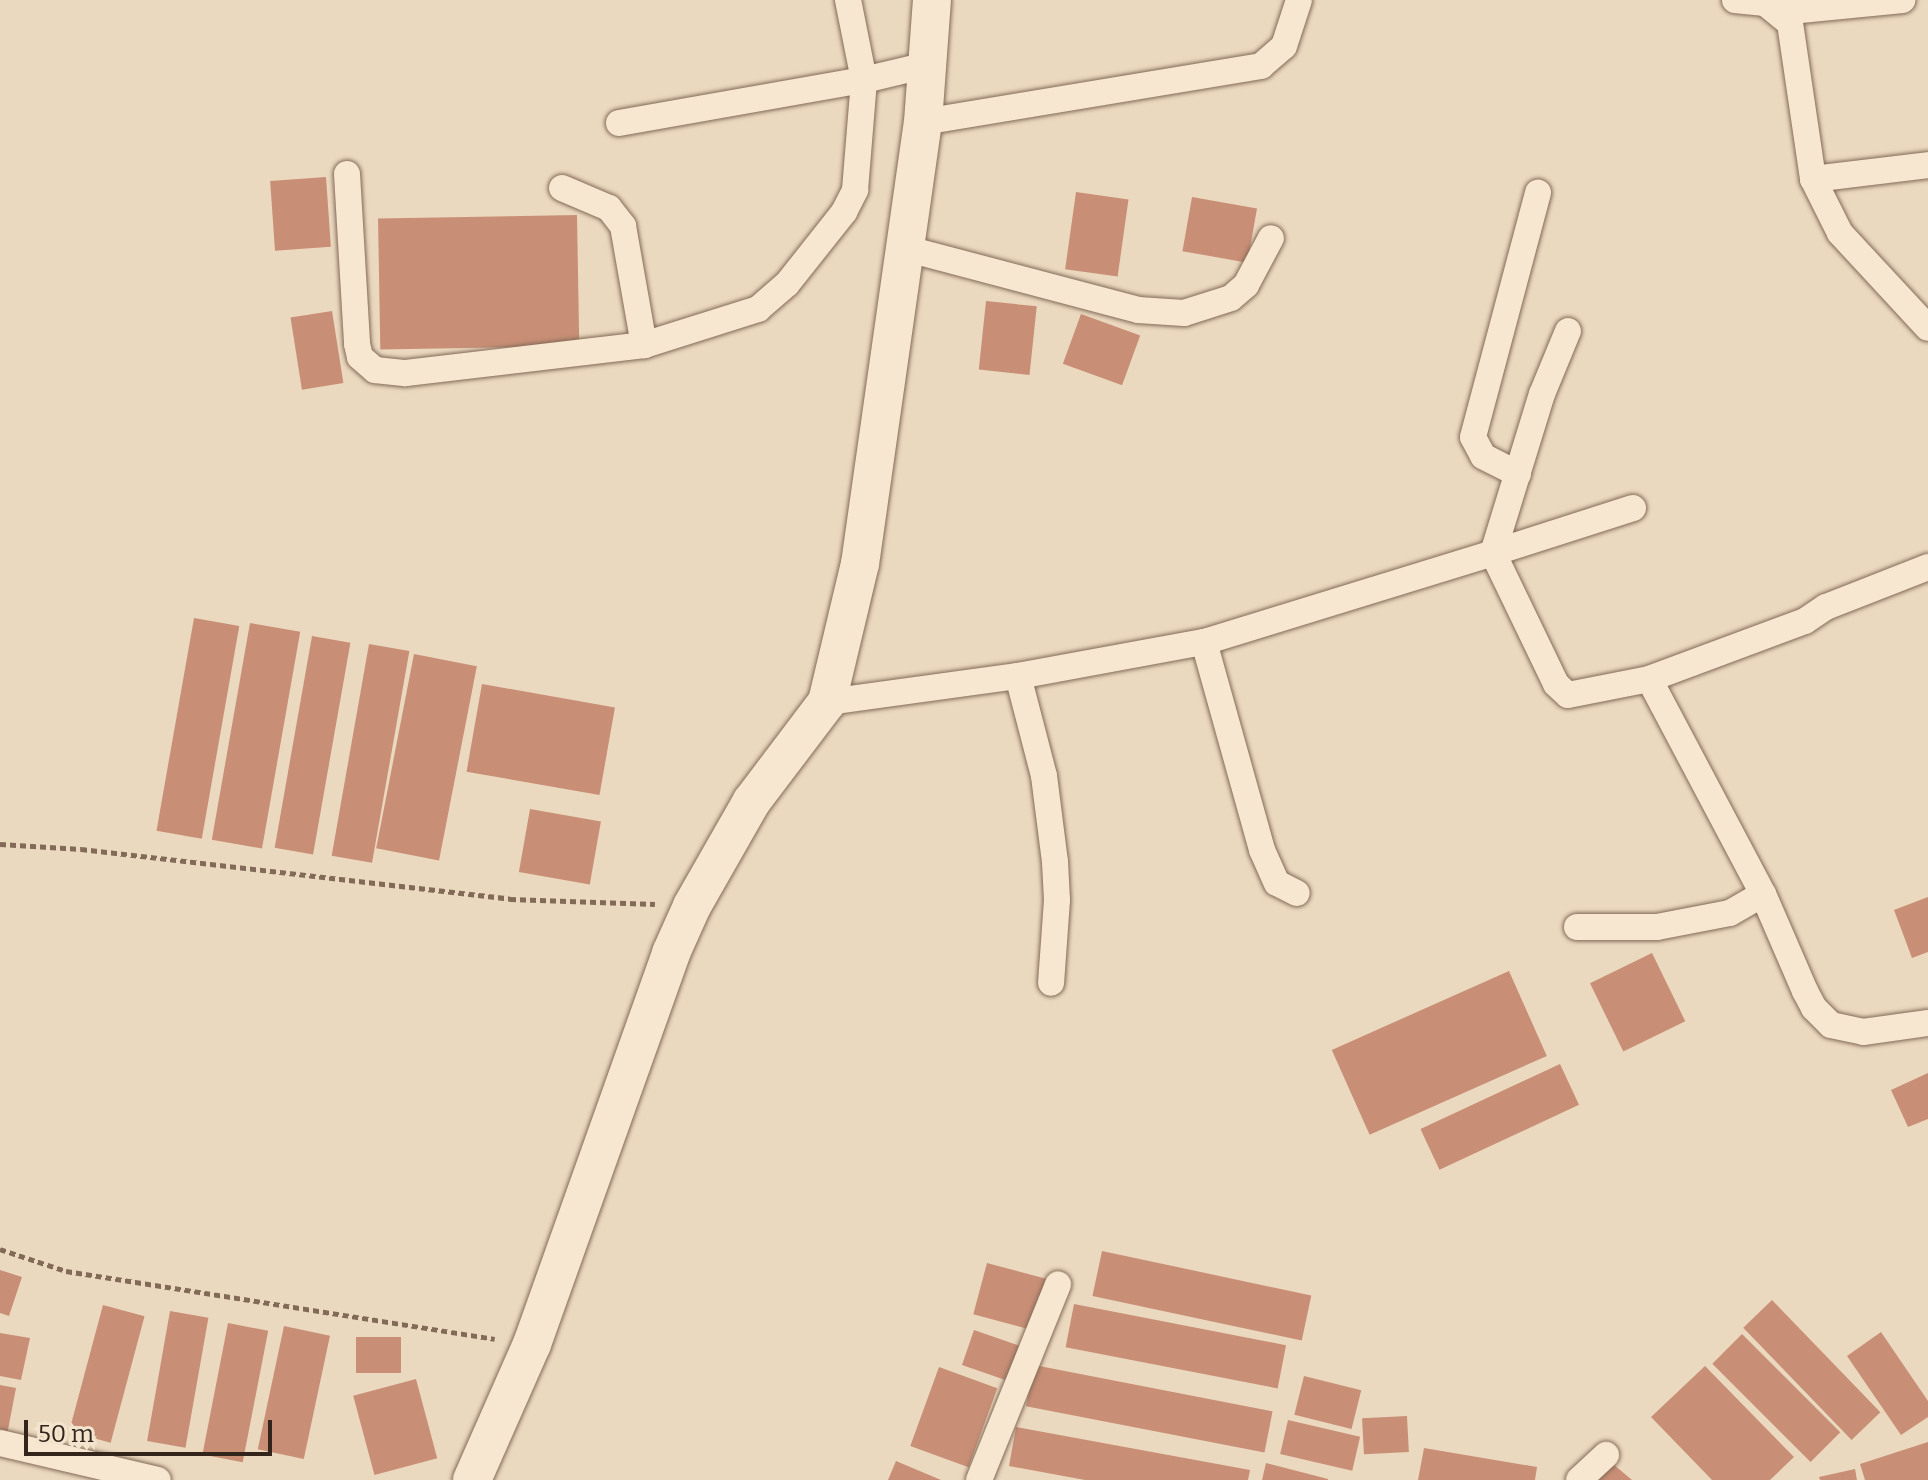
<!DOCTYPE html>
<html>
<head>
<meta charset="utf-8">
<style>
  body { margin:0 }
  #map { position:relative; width:1928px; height:1480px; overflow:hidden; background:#ebd9bf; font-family:Bitter,serif }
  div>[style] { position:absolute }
  .building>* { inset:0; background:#c88f76; transform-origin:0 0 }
  .path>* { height:5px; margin-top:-2.5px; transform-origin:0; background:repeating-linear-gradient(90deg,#836a58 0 6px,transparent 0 10px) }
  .roads { filter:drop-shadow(0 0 2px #836a58) drop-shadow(0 0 2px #836a58) }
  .street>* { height:26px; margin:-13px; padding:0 13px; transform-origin:13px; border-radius:13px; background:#f7e7d1 }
  .secondary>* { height:38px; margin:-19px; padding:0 19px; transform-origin:19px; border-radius:19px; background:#f7e7d1 }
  span { translate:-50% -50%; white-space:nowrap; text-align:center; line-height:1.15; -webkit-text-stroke:6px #f3e4ce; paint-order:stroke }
  .scale { position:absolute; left:24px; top:1420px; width:248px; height:36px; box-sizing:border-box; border:4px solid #33241c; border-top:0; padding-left:10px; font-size:24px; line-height:28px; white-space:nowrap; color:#33241c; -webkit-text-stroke:6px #f3e4ce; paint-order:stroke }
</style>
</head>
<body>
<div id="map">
  <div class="building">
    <div style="left:326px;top:177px;width:70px;height:56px;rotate:86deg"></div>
    <div style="left:1076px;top:192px;width:53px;height:78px;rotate:8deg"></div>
    <div style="left:1192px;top:197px;width:66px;height:55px;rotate:10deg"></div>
    <div style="left:577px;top:215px;width:131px;height:199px;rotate:89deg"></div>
    <div style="left:986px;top:301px;width:51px;height:69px;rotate:6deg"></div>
    <div style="left:332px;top:311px;width:73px;height:42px;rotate:81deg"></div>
    <div style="left:1081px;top:314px;width:63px;height:53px;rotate:20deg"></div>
    <div style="left:194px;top:618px;width:46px;height:216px;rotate:10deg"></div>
    <div style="left:250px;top:623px;width:51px;height:220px;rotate:10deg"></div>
    <div style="left:312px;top:636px;width:39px;height:215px;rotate:10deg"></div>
    <div style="left:369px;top:644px;width:41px;height:215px;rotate:10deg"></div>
    <div style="left:414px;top:654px;width:64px;height:198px;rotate:11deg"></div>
    <div style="left:482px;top:684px;width:135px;height:89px;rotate:10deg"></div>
    <div style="left:530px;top:809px;width:72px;height:64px;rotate:10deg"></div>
    <div style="clip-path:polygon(1928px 897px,1928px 952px,1912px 958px,1894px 910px)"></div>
    <div style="left:1652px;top:953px;width:76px;height:69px;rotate:64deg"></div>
    <div style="left:1509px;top:971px;width:93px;height:194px;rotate:66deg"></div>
    <div style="left:1560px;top:1064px;width:45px;height:154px;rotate:65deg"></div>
    <div style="clip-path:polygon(1928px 1073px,1928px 1119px,1908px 1127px,1891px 1090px)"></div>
    <div style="left:1102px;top:1251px;width:214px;height:46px;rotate:12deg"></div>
    <div style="left:987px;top:1263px;width:63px;height:53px;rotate:15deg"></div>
    <div style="clip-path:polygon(0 1270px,22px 1277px,9px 1316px,0 1313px)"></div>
    <div style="left:1772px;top:1300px;width:156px;height:40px;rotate:46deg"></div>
    <div style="left:1074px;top:1304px;width:216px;height:44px;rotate:11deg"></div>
    <div style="left:103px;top:1305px;width:43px;height:131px;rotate:15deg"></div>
    <div style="left:170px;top:1311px;width:39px;height:132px;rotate:10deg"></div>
    <div style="left:228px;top:1323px;width:41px;height:134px;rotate:11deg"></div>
    <div style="left:284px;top:1326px;width:47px;height:126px;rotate:12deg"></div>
    <div style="left:974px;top:1330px;width:52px;height:37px;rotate:19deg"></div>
    <div style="clip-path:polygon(1881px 1332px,1928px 1401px,1928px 1417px,1901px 1435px,1847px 1356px)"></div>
    <div style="clip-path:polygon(0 1333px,30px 1338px,21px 1380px,0 1376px)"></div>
    <div style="left:1742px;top:1334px;width:139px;height:42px;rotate:45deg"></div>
    <div style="left:356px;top:1337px;width:45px;height:36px"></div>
    <div style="left:1034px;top:1365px;width:243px;height:42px;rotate:11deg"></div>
    <div style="clip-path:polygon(1705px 1366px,1794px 1457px,1770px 1480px,1712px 1480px,1651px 1417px)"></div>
    <div style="left:939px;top:1367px;width:62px;height:84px;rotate:20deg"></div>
    <div style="left:1304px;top:1376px;width:59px;height:40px;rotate:14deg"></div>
    <div style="left:416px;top:1379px;width:82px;height:65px;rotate:75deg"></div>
    <div style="clip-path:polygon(0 1385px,16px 1388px,7px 1435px,0 1433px)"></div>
    <div style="left:1407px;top:1416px;width:36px;height:45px;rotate:87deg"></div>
    <div style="left:1288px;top:1420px;width:74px;height:35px;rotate:13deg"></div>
    <div style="clip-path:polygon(1016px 1427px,1250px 1470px,1248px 1480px,1085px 1480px,1009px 1466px)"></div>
    <div style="clip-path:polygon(1928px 1442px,1928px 1480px,1865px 1480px,1860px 1464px)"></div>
    <div style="clip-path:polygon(1424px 1448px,1537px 1467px,1535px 1480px,1418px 1480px)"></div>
    <div style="clip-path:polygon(1607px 1459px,1632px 1480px,1588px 1480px)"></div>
    <div style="clip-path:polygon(896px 1461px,941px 1480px,888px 1480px)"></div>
    <div style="clip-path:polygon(1266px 1463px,1328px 1479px,1328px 1480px,1262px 1480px)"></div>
    <div style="clip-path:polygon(1855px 1469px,1857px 1480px,1820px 1480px,1819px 1477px)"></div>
  </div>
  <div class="path">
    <div style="left:0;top:844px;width:81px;rotate:3.5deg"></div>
    <div style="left:81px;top:849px;width:432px;rotate:6.6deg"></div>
    <div style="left:510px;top:899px;width:145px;rotate:2deg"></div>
    <div style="left:0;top:1249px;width:70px;rotate:18.4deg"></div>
    <div style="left:66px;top:1271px;width:434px;rotate:9deg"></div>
  </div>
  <div class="roads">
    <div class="street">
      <div style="left:1735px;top:0;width:30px;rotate:6deg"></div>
      <div style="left:1765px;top:3px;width:32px;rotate:39deg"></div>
      <div style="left:1790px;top:23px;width:158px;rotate:81.6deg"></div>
      <div style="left:1813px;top:179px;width:60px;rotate:63.4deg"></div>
      <div style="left:1840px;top:233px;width:129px;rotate:47.2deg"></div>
      <div style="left:1780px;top:12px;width:123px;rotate:-5.6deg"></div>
      <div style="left:923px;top:122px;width:343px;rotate:-9.4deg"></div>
      <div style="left:1261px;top:66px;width:30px;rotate:-41deg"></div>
      <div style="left:1284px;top:46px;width:48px;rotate:-71.9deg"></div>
      <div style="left:619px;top:123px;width:249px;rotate:-10deg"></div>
      <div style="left:864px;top:80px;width:65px;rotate:-13.4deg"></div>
      <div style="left:347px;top:174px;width:170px;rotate:86.6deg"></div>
      <div style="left:357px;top:344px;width:13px;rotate:77deg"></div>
      <div style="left:360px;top:357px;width:20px;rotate:41deg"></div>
      <div style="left:375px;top:370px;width:31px;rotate:6deg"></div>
      <div style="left:406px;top:373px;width:240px;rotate:-6.7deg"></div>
      <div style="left:644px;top:345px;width:120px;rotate:-17.5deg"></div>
      <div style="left:758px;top:309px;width:38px;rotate:-41deg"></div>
      <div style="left:787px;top:284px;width:92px;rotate:-51.6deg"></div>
      <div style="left:844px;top:212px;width:25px;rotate:-63deg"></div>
      <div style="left:855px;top:190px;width:110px;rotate:-85.3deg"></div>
      <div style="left:864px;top:80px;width:82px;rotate:-101.3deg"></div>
      <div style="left:1813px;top:179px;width:116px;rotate:-6.9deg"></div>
      <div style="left:562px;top:188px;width:51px;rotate:23.1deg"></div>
      <div style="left:609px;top:208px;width:23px;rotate:52deg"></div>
      <div style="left:623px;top:226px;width:121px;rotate:80deg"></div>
      <div style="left:904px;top:248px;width:242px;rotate:14.8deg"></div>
      <div style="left:1138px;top:310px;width:46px;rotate:3.7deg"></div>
      <div style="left:1184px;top:313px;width:49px;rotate:-17.7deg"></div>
      <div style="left:1231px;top:298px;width:20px;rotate:-41deg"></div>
      <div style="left:1246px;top:285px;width:53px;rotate:-62deg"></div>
      <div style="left:1518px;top:474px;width:39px;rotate:-153deg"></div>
      <div style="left:1483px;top:456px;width:21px;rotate:-118deg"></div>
      <div style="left:1473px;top:437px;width:253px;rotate:-75.1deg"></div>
      <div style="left:1633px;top:508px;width:147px;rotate:162.2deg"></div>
      <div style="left:1493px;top:553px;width:145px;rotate:64.3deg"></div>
      <div style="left:1556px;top:684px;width:16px;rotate:43deg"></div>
      <div style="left:1568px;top:695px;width:83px;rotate:-11.2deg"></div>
      <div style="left:1649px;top:679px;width:166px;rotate:-20.4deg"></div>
      <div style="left:1805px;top:621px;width:25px;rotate:-34deg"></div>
      <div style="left:1826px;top:607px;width:110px;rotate:-21.4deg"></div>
      <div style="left:1204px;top:642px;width:216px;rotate:74.4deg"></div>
      <div style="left:1262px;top:850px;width:36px;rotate:66deg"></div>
      <div style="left:1277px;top:883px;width:22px;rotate:27deg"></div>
      <div style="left:1018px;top:676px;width:103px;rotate:75.4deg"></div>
      <div style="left:1044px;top:776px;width:87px;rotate:82.7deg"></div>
      <div style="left:1055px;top:862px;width:38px;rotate:87deg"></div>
      <div style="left:1057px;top:900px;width:83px;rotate:94.1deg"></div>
      <div style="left:827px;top:702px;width:193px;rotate:-7.8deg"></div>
      <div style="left:1018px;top:676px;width:189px;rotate:-10.4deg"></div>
      <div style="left:1204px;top:642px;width:302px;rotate:-17.1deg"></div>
      <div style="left:1493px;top:553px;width:166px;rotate:-72.9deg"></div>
      <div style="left:1542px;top:394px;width:68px;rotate:-67.6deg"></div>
      <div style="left:1763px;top:894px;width:106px;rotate:66.6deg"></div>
      <div style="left:1805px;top:991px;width:19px;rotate:62deg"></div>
      <div style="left:1814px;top:1008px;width:24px;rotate:45deg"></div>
      <div style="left:1831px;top:1025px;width:33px;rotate:12deg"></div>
      <div style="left:1863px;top:1032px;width:66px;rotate:-7.9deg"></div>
      <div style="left:1577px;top:927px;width:80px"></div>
      <div style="left:1657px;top:927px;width:74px;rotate:-10.9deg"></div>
      <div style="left:1730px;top:913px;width:38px;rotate:-30deg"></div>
      <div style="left:1763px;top:894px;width:243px;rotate:-117.9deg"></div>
      <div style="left:0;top:1443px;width:162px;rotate:13.2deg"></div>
      <div style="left:979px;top:1480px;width:211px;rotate:-68deg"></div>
      <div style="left:1579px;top:1480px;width:37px;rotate:-43deg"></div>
    </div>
    <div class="secondary">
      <div style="left:472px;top:1480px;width:149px;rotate:-66.2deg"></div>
      <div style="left:532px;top:1344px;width:415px;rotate:-70.4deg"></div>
      <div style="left:671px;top:953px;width:51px;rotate:-65.9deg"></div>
      <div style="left:692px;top:906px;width:121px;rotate:-60.3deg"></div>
      <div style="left:752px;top:801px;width:124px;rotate:-52.9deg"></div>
      <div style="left:827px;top:702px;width:142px;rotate:-76.6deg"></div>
      <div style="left:860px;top:564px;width:446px;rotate:-81.9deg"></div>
      <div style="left:923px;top:122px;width:122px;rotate:-85.8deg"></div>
    </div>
  </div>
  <div class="scale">50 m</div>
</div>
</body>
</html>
